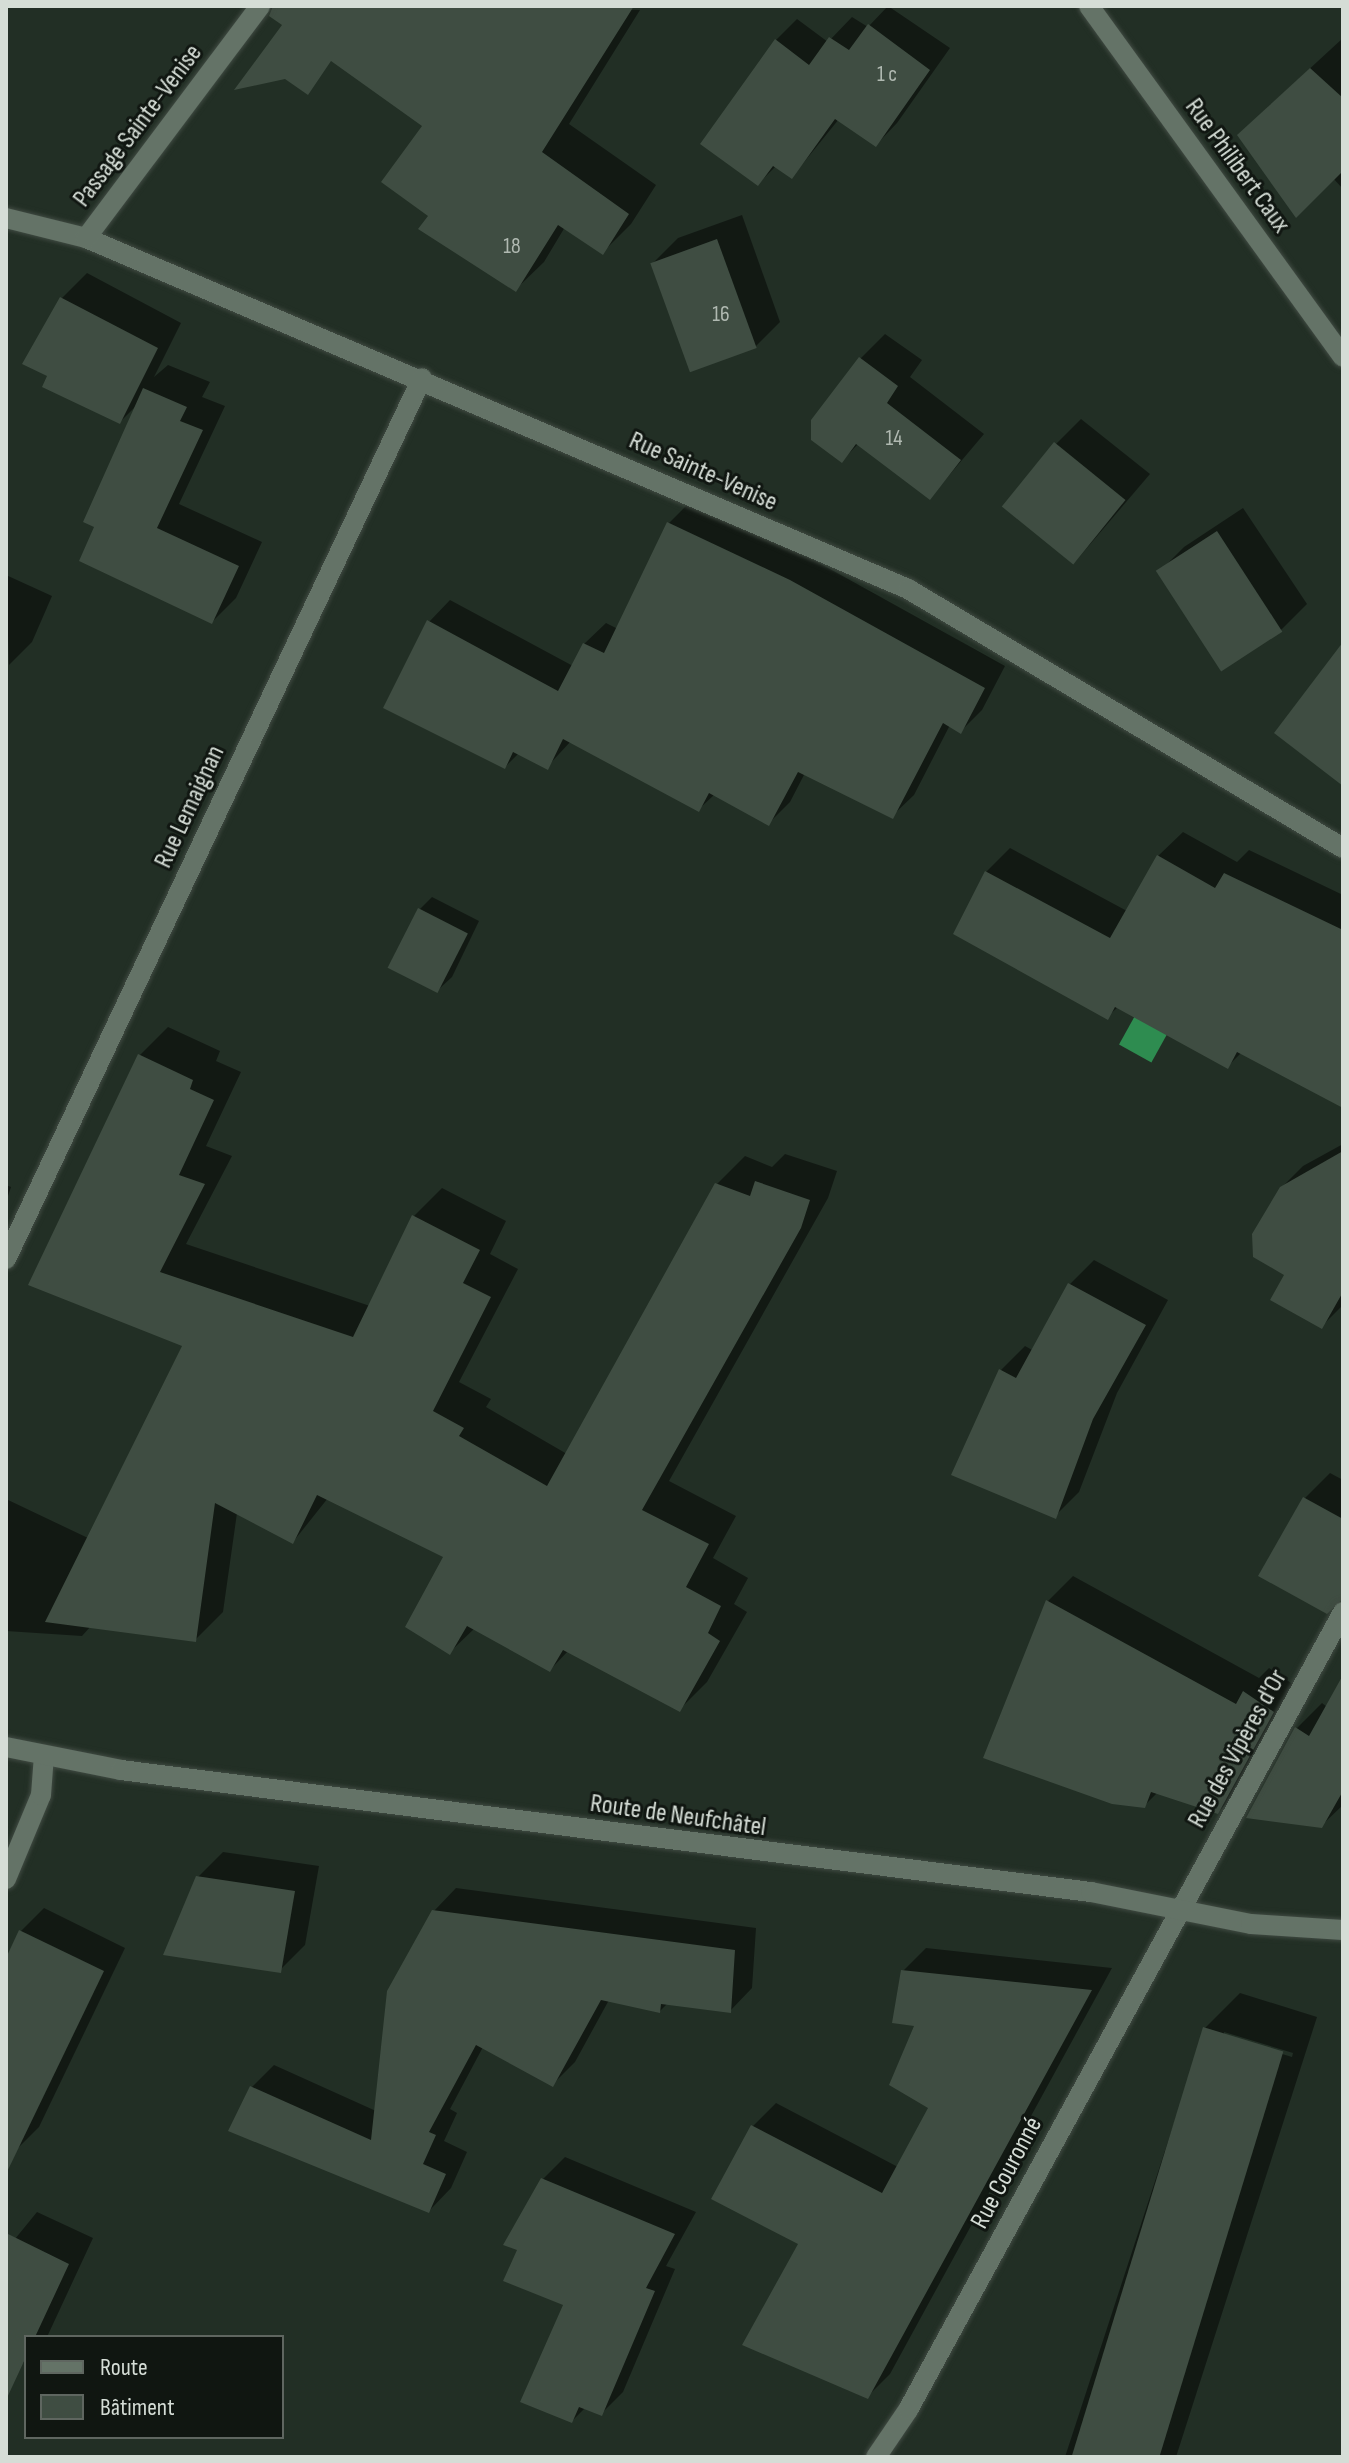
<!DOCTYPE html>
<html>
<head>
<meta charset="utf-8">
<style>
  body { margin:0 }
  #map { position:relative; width:1349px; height:2463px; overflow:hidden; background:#222f25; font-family:"Sofia Sans Condensed",sans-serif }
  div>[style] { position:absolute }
  .water>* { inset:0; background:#2e8c50; transform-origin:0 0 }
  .shadow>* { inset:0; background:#0007 }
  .building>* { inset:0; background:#3f4d42; transform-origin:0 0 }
  .roads { filter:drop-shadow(0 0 2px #404a42) drop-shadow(0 0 2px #404a42) }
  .street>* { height:20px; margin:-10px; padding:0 10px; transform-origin:10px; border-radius:10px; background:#647367 }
  .secondary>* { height:20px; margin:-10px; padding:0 10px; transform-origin:10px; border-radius:10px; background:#647367 }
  span { translate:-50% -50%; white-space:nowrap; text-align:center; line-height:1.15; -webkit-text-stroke:6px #101611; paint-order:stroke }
  .number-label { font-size:22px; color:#b0b9b1 }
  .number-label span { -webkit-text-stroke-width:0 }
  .street-label { font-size:26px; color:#d5ddd6 }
  .frame { position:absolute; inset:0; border:8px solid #d5ddd6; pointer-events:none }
  .legend { position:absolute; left:24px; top:2335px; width:260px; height:104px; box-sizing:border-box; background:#101611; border:2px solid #5f6660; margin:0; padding:10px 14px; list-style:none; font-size:24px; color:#d5ddd6 }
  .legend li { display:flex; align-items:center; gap:16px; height:40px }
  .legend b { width:40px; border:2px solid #5f6660 }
</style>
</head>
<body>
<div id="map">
  <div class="water">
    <div style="left:1152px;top:985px;width:37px;height:68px;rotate:29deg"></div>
  </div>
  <div class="shadow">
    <div style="clip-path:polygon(377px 6px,640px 10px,569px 124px,656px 185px,631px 224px,603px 252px,565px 227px,544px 262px,515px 290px,431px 216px,424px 126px)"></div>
    <div style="clip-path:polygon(888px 6px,950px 48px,897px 123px,876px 145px,839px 119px,792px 177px,776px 166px,758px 184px,776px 40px,797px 19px,828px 42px,852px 17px,868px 27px)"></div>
    <div style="clip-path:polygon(1343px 38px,1343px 189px,1268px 107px)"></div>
    <div style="clip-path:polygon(742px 215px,780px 322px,755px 347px,653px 263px,678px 238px)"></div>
    <div style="clip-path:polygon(87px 273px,181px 323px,154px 377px,168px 365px,210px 382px,202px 397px,225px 406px,179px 504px,262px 542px,236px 598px,212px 622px,97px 526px,137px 405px,120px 422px,50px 376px,62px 298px)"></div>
    <div style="clip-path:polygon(885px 334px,922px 360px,910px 377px,984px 434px,930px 498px,858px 444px,842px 461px,860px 359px)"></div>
    <div style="clip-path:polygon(1081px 419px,1150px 474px,1075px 562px,1056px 444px)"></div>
    <div style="clip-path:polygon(690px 502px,812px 559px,1005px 666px,982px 710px,961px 731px,950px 725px,914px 795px,892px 816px,805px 773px,790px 802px,769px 823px,715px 794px,698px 810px,571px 741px,547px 767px,519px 753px,505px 767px,429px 622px,450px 600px,573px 666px,584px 644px,606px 623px,618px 629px,669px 523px)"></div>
    <div style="clip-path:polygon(1243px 508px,1307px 604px,1282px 629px,1225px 666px,1159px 572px,1184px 547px)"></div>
    <div style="clip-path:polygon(6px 575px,52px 596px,32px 642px,9px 665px)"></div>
    <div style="clip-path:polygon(1183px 832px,1237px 862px,1249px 850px,1343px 895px,1343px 1091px,1242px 1052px,1228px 1066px,1118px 1007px,1107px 1017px,986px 872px,1010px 848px,1127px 911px,1158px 856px)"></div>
    <div style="clip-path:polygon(432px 897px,479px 921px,452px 977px,439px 989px,420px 909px)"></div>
    <div style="clip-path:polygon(168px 1027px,220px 1051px,216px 1061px,241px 1072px,206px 1146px,232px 1156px,186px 1244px,370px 1306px,414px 1216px,442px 1188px,506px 1221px,490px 1254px,518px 1269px,459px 1382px,491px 1399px,486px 1407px,567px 1454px,717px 1184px,745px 1156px,772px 1167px,785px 1154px,837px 1171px,828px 1198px,669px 1481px,736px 1516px,713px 1558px,748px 1578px,734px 1604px,747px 1612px,707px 1682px,679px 1710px,569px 1650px,550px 1670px,475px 1628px,450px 1652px,446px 1556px,328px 1498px,293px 1542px,237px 1513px,223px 1612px,195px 1640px,91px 1626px,82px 1636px,6px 1631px,6px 1499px,88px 1538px,185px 1345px,30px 1284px,140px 1055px)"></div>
    <div style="clip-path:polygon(1343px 1144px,1343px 1305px,1321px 1327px,1286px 1274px,1281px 1188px,1303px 1166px)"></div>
    <div style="clip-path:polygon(6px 1185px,11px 1187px,6px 1202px)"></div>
    <div style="clip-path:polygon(1094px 1260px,1168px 1300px,1117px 1393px,1079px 1492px,1055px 1516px,1001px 1370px,1025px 1346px,1034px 1351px,1070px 1284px)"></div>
    <div style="clip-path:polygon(1330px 1473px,1343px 1480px,1343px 1556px,1305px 1498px)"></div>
    <div style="clip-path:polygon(1073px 1576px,1259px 1678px,1269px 1668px,1297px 1687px,1243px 1787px,1218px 1812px,1158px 1792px,1144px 1806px,1048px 1601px)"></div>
    <div style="clip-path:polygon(1343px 1679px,1343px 1805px,1321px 1826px,1297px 1728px,1322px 1703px,1327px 1707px)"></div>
    <div style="clip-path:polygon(223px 1852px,319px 1866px,305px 1945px,280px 1970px,198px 1877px)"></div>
    <div style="clip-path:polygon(456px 1888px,756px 1928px,752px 1988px,730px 2011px,668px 2003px,660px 2011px,609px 2000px,575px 2062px,553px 2084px,483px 2047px,450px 2109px,457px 2113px,444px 2141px,467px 2152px,451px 2188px,429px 2211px,230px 2130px,252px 2087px,274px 2065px,376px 2111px,434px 1911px)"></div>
    <div style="clip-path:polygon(44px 1908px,125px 1948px,39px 2127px,16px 2150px,6px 2145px,6px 1962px,21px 1931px)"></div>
    <div style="clip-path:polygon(926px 1948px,1112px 1968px,890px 2374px,868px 2396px,801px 2243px,714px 2198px,753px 2126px,776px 2103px,898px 2167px,931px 2107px,903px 1971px)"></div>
    <div style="clip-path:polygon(evenodd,1240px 1993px,1317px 2017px,1176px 2457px,1065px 2457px,1205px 2028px,1240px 1993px,1224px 2032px,1293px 2053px,1292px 2057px,1224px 2036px,1224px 2032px)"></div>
    <div style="clip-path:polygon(565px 2157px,696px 2212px,666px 2266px,675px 2269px,623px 2392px,601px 2414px,586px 2407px,572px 2421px,566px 2304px,543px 2179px)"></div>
    <div style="clip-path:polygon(37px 2212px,93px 2238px,47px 2337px,26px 2337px,26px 2360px,20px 2366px,6px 2359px,6px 2250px)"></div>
  </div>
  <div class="building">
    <div style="clip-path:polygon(273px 6px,634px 6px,542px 152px,629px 214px,603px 255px,558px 225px,516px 292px,418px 229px,428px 216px,381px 182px,422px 126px,331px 61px,308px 95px,285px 79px,234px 90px,282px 25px,269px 16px)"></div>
    <div style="clip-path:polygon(868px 24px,930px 70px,876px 147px,835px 119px,792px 179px,773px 166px,758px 186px,700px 144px,775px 39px,809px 65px,829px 37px,849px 50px)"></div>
    <div style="clip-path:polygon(1310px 68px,1343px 98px,1343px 171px,1296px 218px,1237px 135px)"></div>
    <div style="left:717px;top:239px;width:116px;height:71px;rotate:70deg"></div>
    <div style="clip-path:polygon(60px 297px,158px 348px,120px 424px,42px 387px,47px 376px,22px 364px)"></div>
    <div style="clip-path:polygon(859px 357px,898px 386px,887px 403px,961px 460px,930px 500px,856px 444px,842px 463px,811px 440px,811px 420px)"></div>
    <div style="clip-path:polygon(143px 388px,187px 407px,180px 421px,203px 430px,157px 528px,239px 566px,212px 624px,79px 561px,94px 527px,83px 522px)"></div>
    <div style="left:1054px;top:442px;width:92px;height:83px;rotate:39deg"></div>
    <div style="clip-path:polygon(667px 522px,790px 580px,985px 688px,961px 734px,943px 723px,893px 819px,798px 772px,769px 826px,709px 793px,699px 812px,563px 739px,548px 770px,513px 752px,505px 769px,383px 708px,427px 620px,558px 691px,583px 643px,604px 653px)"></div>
    <div style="left:1217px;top:531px;width:120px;height:73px;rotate:57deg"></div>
    <div style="clip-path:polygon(1343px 642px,1343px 786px,1274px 733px)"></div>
    <div style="clip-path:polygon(1157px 855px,1215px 888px,1224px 873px,1343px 930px,1343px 1108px,1237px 1052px,1228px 1069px,1115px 1007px,1108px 1020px,953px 934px,985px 871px,1110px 938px)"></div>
    <div style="left:418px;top:908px;width:56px;height:67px;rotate:27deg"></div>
    <div style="clip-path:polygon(138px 1054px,193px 1080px,190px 1089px,214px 1100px,179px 1175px,205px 1184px,160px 1272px,353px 1337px,412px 1215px,480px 1250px,463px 1283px,491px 1297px,433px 1411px,464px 1428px,459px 1436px,547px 1486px,715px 1183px,750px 1196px,755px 1181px,810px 1200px,801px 1228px,642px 1510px,709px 1544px,686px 1587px,721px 1606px,708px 1633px,720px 1641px,680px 1712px,563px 1650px,550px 1672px,467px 1626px,450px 1655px,405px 1627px,443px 1557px,317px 1495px,293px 1544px,215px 1503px,196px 1642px,45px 1622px,182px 1346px,28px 1285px)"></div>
    <div style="clip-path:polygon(1343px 1151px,1343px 1292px,1322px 1329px,1270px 1300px,1284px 1275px,1253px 1257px,1252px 1234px,1280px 1187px)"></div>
    <div style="clip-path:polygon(1068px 1283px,1146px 1325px,1093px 1419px,1056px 1519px,951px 1475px,999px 1369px,1016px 1378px)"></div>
    <div style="clip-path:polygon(1303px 1497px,1343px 1519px,1343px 1599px,1327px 1614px,1258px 1576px)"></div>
    <div style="clip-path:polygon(1046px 1600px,1236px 1704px,1243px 1691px,1274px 1712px,1218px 1814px,1151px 1792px,1145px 1808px,1112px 1804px,983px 1758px)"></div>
    <div style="clip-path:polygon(1343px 1675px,1343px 1791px,1322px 1828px,1246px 1818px,1295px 1727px,1309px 1736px)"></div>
    <div style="clip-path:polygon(196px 1876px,295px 1891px,281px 1973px,163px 1955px)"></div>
    <div style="clip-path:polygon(432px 1910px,735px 1950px,731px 2013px,661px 2004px,660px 2013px,601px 2000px,553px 2087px,476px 2045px,429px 2132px,436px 2135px,423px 2164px,446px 2174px,429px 2213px,228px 2131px,250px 2086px,371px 2140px,387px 1991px)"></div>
    <div style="clip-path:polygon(19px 1930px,104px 1971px,6px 2174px,6px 1958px)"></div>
    <div style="clip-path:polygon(901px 1970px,1092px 1990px,868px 2399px,742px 2345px,798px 2244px,711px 2199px,751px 2125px,882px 2193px,928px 2108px,889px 2085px,914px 2026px,892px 2023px)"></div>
    <div style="left:1203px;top:2027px;width:84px;height:452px;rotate:17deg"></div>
    <div style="clip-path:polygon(541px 2178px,675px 2234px,646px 2288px,655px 2291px,602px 2416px,579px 2407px,572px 2423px,520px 2402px,563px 2305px,503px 2281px,517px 2250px,503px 2245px)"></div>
    <div style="clip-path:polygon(6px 2233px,69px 2264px,35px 2337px,26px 2337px,26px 2357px,6px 2400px)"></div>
  </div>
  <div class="roads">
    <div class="street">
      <div style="left:1089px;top:6px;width:433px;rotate:54.1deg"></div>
      <div style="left:6px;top:218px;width:82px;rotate:14deg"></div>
      <div style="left:86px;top:238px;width:894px;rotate:23.12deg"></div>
      <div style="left:908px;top:589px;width:506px;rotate:30.77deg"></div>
      <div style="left:86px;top:238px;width:290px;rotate:-53.1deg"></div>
      <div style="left:6px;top:1259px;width:974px;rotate:-64.72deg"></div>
      <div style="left:6px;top:1879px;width:91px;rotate:-67.4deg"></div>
      <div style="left:41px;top:1795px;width:40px;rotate:-85.7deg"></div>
      <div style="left:876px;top:2457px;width:57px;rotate:-55.8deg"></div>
      <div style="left:908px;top:2410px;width:909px;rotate:-61.4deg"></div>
    </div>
    <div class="secondary">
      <div style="left:6px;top:1747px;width:117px;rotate:11.3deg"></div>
      <div style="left:121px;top:1770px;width:978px;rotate:7.17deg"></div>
      <div style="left:1091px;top:1892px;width:163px;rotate:11.3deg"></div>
      <div style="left:1251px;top:1924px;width:92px;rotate:3.7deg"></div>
    </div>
  </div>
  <div class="number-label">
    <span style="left:887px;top:75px">1 c</span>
    <span style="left:512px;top:247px">18</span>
    <span style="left:721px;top:315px">16</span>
    <span style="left:894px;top:439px">14</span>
  </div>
  <div class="street-label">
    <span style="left:138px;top:126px;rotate:-53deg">Passage Sainte-Venise</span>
    <span style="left:1237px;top:166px;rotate:54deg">Rue Philibert Caux</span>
    <span style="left:703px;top:472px;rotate:24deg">Rue Sainte-Venise</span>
    <span style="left:190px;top:807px;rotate:-65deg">Rue Lemaignan</span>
    <span style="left:1238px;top:1749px;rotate:-61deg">Rue des Vipères d'Or</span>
    <span style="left:678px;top:1816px;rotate:8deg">Route de Neufchâtel</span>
    <span style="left:1007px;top:2173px;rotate:-62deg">Rue Couronné</span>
  </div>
  <div class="frame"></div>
  <ul class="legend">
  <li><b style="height:10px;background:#647367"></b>Route</li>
  <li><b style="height:22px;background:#3f4d42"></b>Bâtiment</li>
  </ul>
</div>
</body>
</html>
